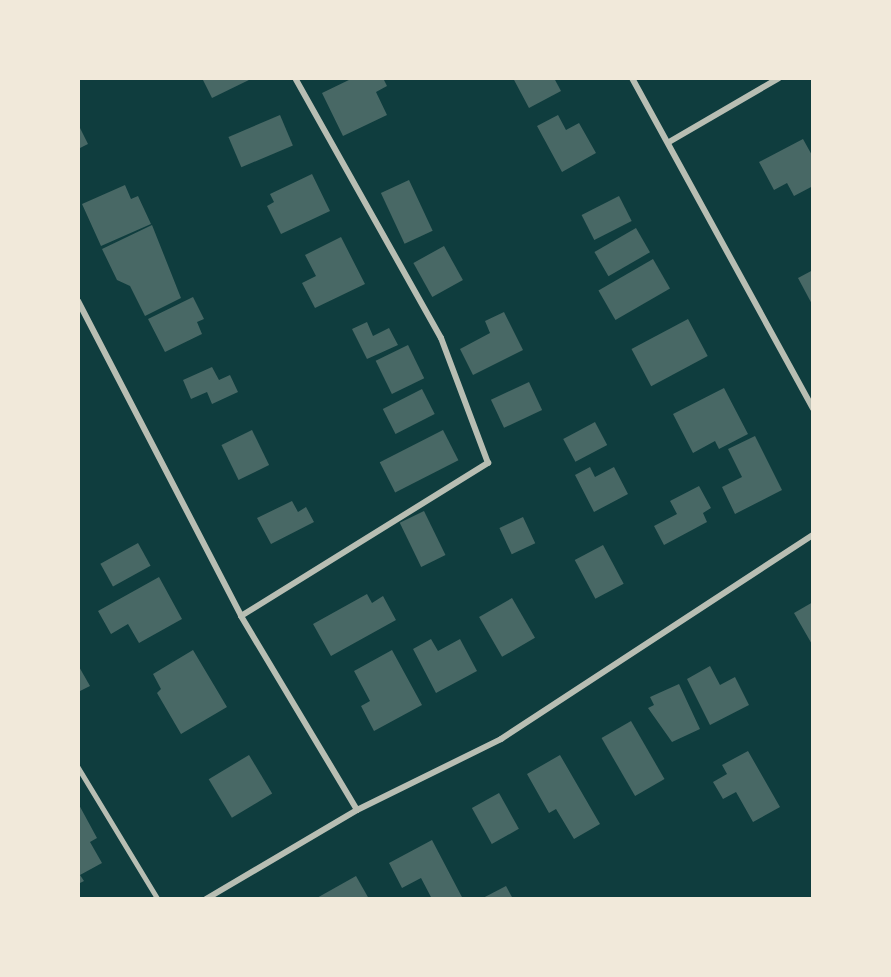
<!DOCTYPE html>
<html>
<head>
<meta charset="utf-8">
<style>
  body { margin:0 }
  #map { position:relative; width:891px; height:977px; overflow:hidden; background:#0f3d3e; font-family:"DejaVu Sans",sans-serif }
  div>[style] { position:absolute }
  .building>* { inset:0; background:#486865; transform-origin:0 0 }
  .service>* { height:4.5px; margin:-2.25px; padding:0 2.25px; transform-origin:2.25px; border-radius:2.25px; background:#b8beb3 }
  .minor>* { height:6px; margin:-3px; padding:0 3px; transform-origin:3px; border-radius:3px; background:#b8beb3 }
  span { translate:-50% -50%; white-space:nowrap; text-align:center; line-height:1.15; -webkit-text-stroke:4.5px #f1e9da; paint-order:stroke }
  .frame { position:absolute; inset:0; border:80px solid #f1e9da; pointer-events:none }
</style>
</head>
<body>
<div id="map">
  <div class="building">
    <div style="clip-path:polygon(202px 78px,253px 78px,212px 98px)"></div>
    <div style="clip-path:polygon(353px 78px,383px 78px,387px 86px,376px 92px,387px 115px,343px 136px,322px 93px)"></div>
    <div style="clip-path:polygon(513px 78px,554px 78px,561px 91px,529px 108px)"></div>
    <div style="left:280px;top:115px;width:33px;height:56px;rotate:67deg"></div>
    <div style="clip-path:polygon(558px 115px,566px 130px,579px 123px,596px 153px,562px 172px,537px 126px)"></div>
    <div style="clip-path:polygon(78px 124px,88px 144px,78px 149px)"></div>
    <div style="clip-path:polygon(803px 139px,813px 157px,813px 186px,794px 196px,787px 183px,774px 190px,759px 162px)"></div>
    <div style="clip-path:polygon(312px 174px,330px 211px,281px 234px,267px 206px,274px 202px,270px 194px)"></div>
    <div style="left:409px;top:180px;width:56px;height:31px;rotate:65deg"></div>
    <div style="clip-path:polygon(125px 185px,131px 199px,138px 196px,151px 224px,101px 246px,82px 204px)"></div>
    <div style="left:619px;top:196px;width:28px;height:42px;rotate:63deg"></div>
    <div style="clip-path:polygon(152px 225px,181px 298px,145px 316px,130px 286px,117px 280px,102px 249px)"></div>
    <div style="left:636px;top:228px;width:28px;height:48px;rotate:60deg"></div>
    <div style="clip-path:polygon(341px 237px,365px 284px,315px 308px,302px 283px,316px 276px,305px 255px)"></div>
    <div style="left:444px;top:246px;width:39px;height:35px;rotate:61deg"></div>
    <div style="left:653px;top:259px;width:34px;height:63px;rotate:60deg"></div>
    <div style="clip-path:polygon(813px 270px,813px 306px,798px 278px)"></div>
    <div style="clip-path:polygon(193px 297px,204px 319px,197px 322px,202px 334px,165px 352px,148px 319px)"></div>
    <div style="clip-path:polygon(504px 312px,523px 350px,473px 375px,460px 349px,490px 333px,485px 321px)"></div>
    <div style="left:688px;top:319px;width:42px;height:64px;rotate:62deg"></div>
    <div style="clip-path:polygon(367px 322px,373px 336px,389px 328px,398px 345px,367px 359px,352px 329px)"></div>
    <div style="left:408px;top:345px;width:37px;height:36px;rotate:64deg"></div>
    <div style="clip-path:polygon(212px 367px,219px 380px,230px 375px,238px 392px,212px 404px,207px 392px,191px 399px,183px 380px)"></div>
    <div style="left:529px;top:382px;width:31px;height:42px;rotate:65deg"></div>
    <div style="clip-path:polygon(724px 388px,748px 434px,719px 449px,715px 441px,693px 453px,673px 414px)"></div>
    <div style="left:422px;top:389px;width:28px;height:44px;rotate:63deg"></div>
    <div style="left:595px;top:422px;width:26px;height:36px;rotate:62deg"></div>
    <div style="left:252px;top:430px;width:39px;height:34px;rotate:64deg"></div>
    <div style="left:443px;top:430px;width:34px;height:71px;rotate:63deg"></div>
    <div style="clip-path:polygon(755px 436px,782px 490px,735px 514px,722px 487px,742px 477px,728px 449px)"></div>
    <div style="clip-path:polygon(590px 467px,595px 477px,614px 467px,628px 494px,594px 512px,575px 475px)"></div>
    <div style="clip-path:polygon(699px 486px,711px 508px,703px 513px,707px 522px,664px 545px,654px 526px,677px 514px,670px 501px)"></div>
    <div style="clip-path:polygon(292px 501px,298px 512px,306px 507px,314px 522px,271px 544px,257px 518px)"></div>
    <div style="left:424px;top:511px;width:49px;height:27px;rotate:64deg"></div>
    <div style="left:523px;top:517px;width:29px;height:26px;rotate:65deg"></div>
    <div style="left:138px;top:543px;width:26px;height:43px;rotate:61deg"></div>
    <div style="left:603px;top:545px;width:44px;height:32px;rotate:62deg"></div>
    <div style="clip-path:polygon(159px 577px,182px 619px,139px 643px,128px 624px,111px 634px,98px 611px)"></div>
    <div style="clip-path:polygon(367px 594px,372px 603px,383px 596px,396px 620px,331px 656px,313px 624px)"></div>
    <div style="left:512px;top:598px;width:46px;height:38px;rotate:60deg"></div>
    <div style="clip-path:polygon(813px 602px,813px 646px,794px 613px)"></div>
    <div style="clip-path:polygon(431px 639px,438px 651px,460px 639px,477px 671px,436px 693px,413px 649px)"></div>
    <div style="clip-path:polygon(193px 650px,227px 707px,181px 734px,157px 693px,161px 689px,153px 674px)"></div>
    <div style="clip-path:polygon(392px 650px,422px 705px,374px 731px,361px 706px,370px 701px,354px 671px)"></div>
    <div style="clip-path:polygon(78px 665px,90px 686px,78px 692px)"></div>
    <div style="clip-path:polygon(710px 666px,720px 685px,735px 677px,749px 705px,710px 725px,687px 679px)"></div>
    <div style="clip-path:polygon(679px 684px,700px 729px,672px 742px,648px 708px,654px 705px,650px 697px)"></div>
    <div style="left:631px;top:721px;width:67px;height:34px;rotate:60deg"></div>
    <div style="clip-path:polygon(748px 751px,780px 807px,753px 822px,736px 792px,723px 799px,713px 782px,727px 774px,722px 765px)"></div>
    <div style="left:249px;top:755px;width:45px;height:47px;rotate:59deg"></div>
    <div style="clip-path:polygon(560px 755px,600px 824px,574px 839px,556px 809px,549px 813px,527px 774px)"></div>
    <div style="left:499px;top:793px;width:41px;height:31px;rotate:61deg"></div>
    <div style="clip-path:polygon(78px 803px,97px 838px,90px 842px,102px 863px,80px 875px,84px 881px,78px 884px)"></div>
    <div style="clip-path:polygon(432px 840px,463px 899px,432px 899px,421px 878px,402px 888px,389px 863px)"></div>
    <div style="clip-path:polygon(356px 876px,369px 899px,315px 899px)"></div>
    <div style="clip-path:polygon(506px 886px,513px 899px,481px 899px)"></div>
  </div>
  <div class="service">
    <div style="left:78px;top:767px;width:154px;rotate:58.8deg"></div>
  </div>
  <div class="minor">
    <div style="left:632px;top:78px;width:377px;rotate:61.3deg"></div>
    <div style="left:669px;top:142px;width:127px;rotate:-30.2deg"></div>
    <div style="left:78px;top:301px;width:355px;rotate:62.6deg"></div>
    <div style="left:241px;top:616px;width:226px;rotate:59.1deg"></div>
    <div style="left:241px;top:616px;width:291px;rotate:-31.8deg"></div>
    <div style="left:488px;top:463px;width:134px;rotate:-110.6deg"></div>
    <div style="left:441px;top:338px;width:298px;rotate:-119.3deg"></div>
    <div style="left:206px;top:899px;width:175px;rotate:-30.5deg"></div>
    <div style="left:357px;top:810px;width:161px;rotate:-26.2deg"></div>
    <div style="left:501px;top:739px;width:373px;rotate:-33.2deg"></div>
  </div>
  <div class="frame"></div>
</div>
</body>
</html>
